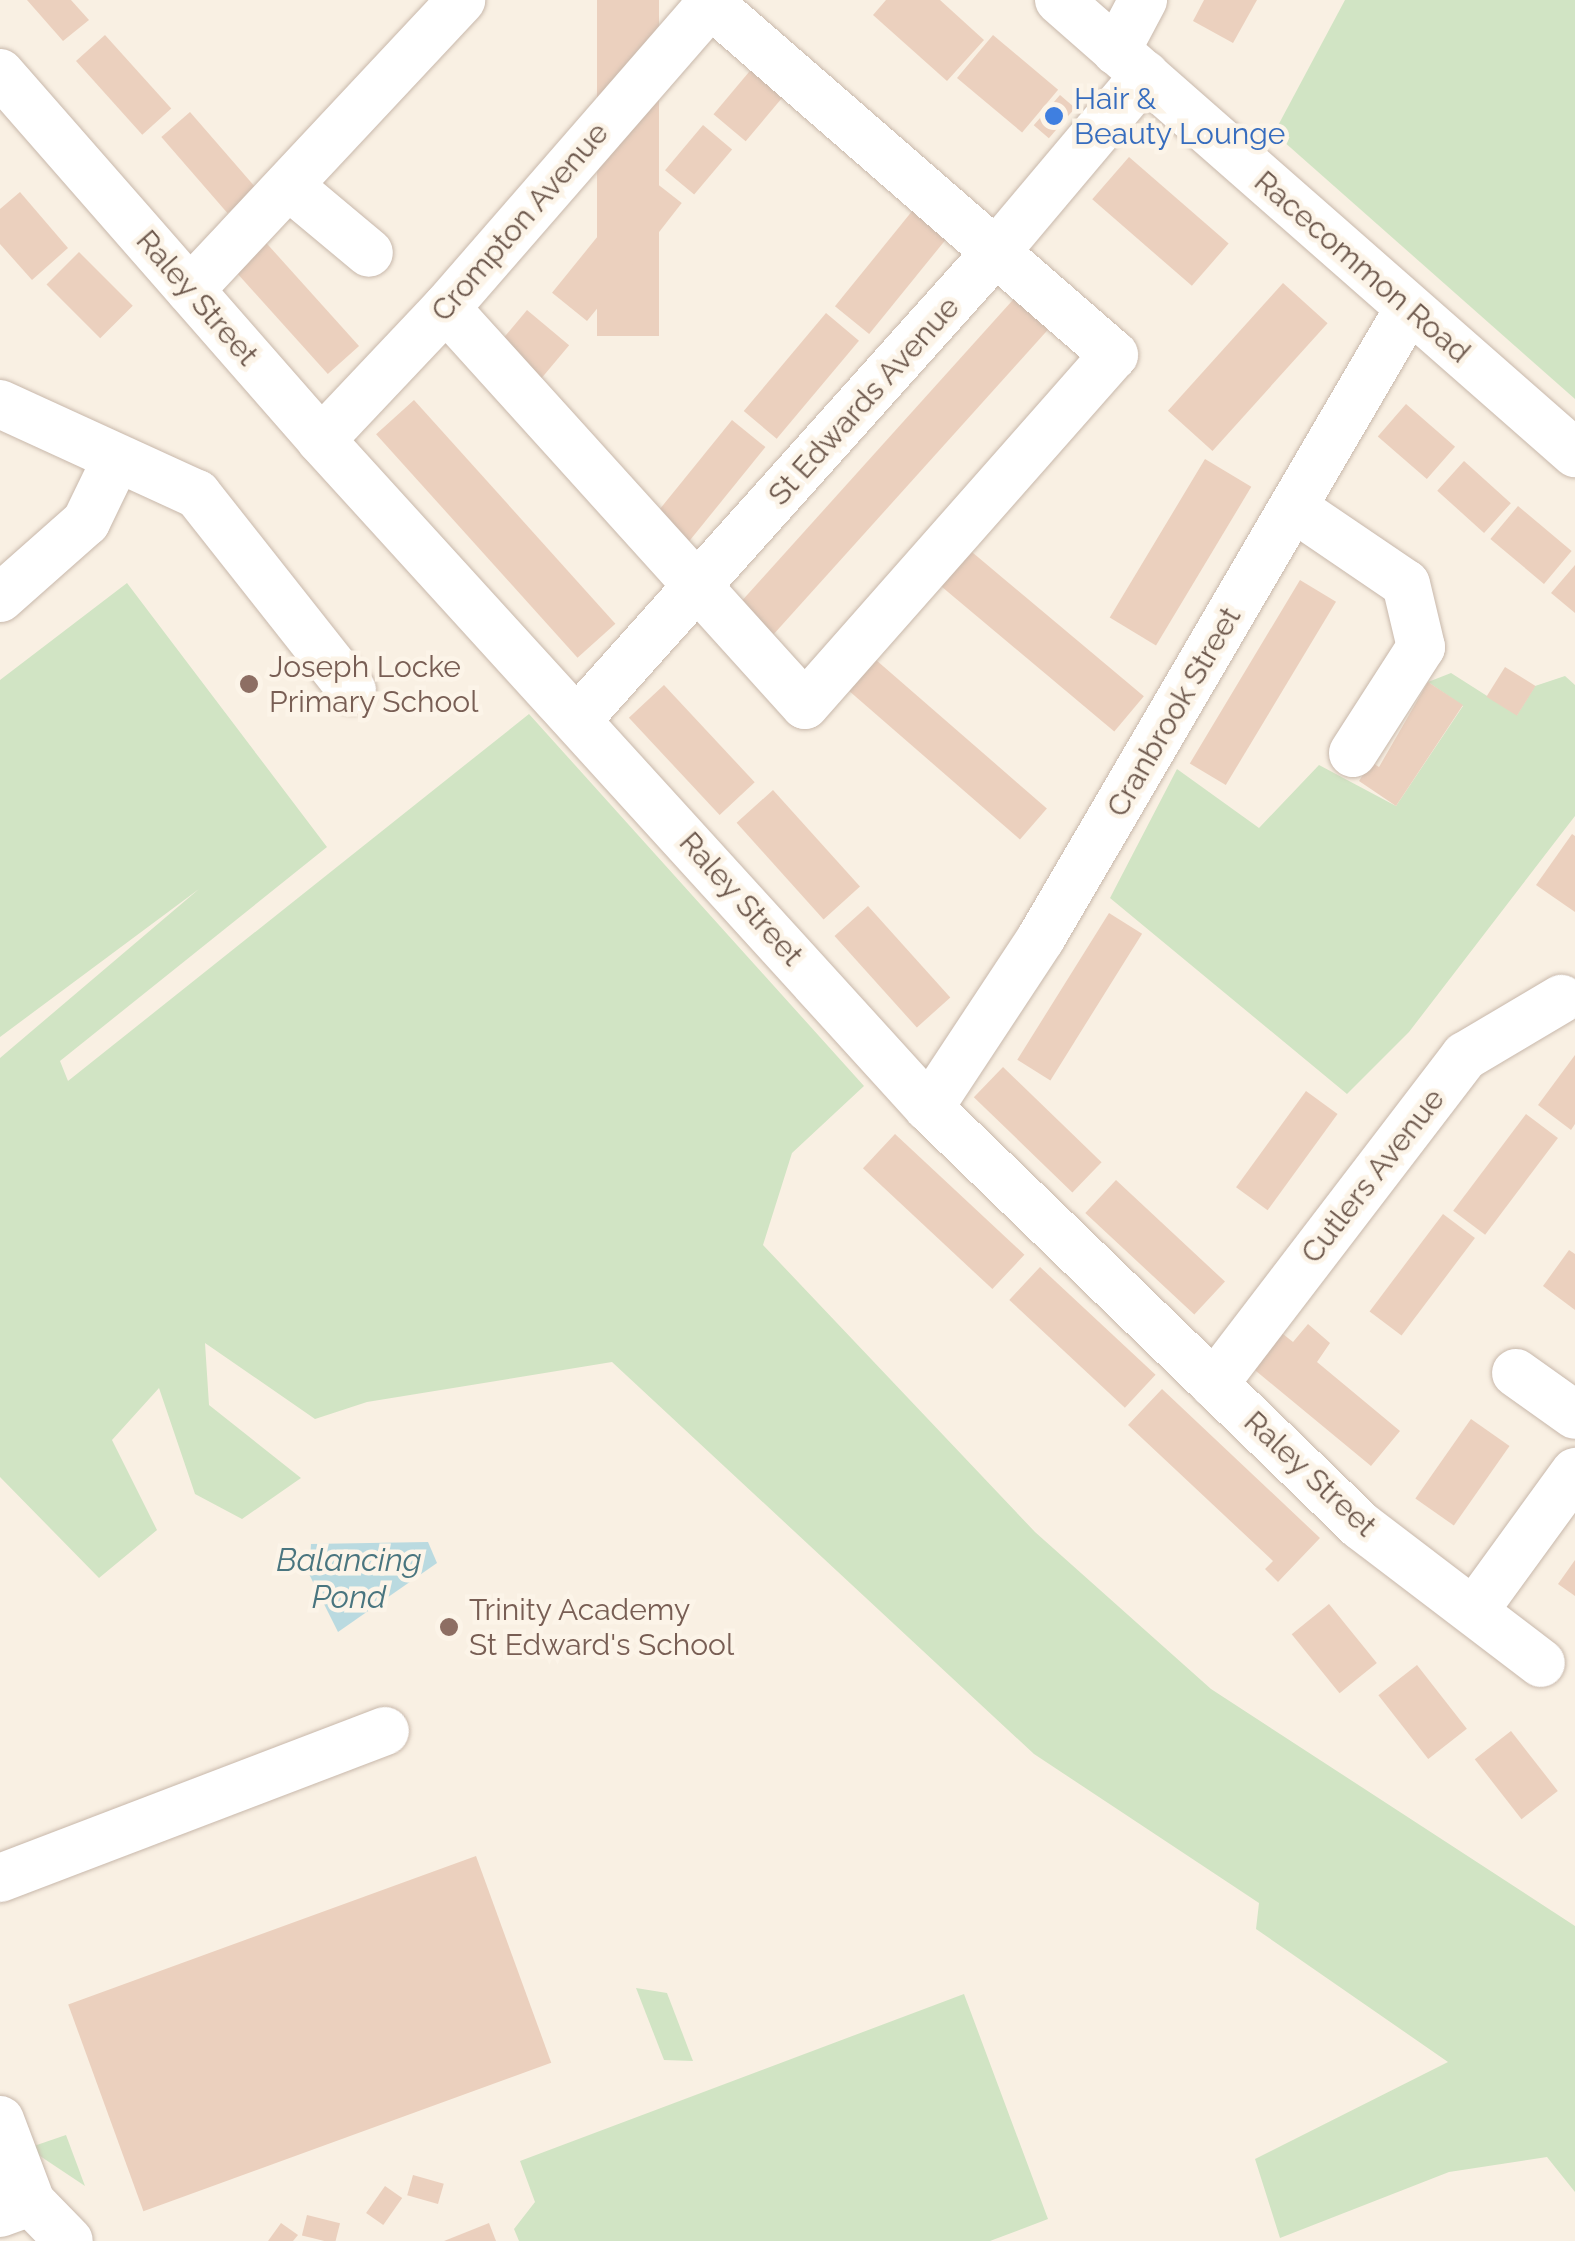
<!DOCTYPE html>
<html>
<head>
<meta charset="utf-8">
<style>
  body { margin:0 }
  #map { position:relative; width:1575px; height:2241px; overflow:hidden; background:#f9f0e3; font-family:Raleway,sans-serif }
  div>[style] { position:absolute }
  .green>* { inset:0; background:#d1e4c4 }
  .water>* { inset:0; background:#badae0 }
  .building>* { inset:0; background:#ebd0be; transform-origin:0 0 }
  .roads { filter:drop-shadow(0 0 2px #c8b8ab) drop-shadow(0 0 2px #c8b8ab) }
  .minor>* { height:48px; margin:-24px; padding:0 24px; transform-origin:24px; border-radius:24px; background:#fff }
  .dots>* { width:28px; height:28px; translate:-50% -50%; box-sizing:border-box; border:5px solid #fcf4e8; border-radius:50% }
  span { translate:-50% -50%; white-space:nowrap; text-align:center; line-height:1.15; -webkit-text-stroke:9px #fcf4e8; paint-order:stroke }
  .shop-label { font-size:30px; color:#366cbe }
  .left { translate:0 -50%; text-align:left }
  .street-label { font-size:30px; color:#6d584c }
  .education-label { font-size:30px; color:#785e54 }
  .water-label { font-size:32px; color:#49757f; font-style:italic }
</style>
</head>
<body>
<div id="map">
  <div class="green">
    <div style="clip-path:polygon(1345px 0,1575px 0,1575px 399px,1274px 133px)"></div>
    <div style="clip-path:polygon(127px 583px,327px 847px,60px 1061px,68px 1081px,529px 714px,864px 1086px,792px 1153px,763px 1245px,1035px 1532px,1211px 1689px,1575px 1926px,1575px 2192px,1547px 2157px,1449px 2172px,1280px 2238px,1255px 2159px,1448px 2062px,1256px 1929px,1259px 1903px,1034px 1754px,612px 1362px,367px 1402px,315px 1419px,205px 1343px,209px 1405px,301px 1478px,242px 1519px,195px 1494px,159px 1388px,112px 1440px,157px 1530px,99px 1578px,0 1477px,0 1058px,199px 889px,0 1037px,0 680px)"></div>
    <div style="clip-path:polygon(1451px 673px,1517px 715px,1535px 686px,1565px 676px,1575px 685px,1575px 816px,1409px 1032px,1347px 1094px,1110px 898px,1177px 769px,1259px 828px,1319px 765px,1396px 806px,1463px 706px,1428px 682px)"></div>
    <div style="clip-path:polygon(636px 1988px,667px 1993px,693px 2061px,664px 2060px)"></div>
    <div style="clip-path:polygon(964px 1994px,1048px 2219px,990px 2241px,519px 2241px,514px 2229px,535px 2202px,520px 2161px)"></div>
    <div style="clip-path:polygon(66px 2135px,85px 2186px,28px 2148px)"></div>
  </div>
  <div class="water">
    <div style="clip-path:polygon(428px 1542px,437px 1563px,338px 1632px,309px 1574px,311px 1544px)"></div>
  </div>
  <div class="building">
    <div style="clip-path:polygon(27px 0,71px 0,89px 20px,63px 41px)"></div>
    <div style="left:597px;top:0;width:62px;height:336px"></div>
    <div style="clip-path:polygon(886px 0,940px 0,984px 40px,947px 81px,873px 15px)"></div>
    <div style="clip-path:polygon(1204px 0,1257px 0,1233px 43px,1193px 21px)"></div>
    <div style="left:105px;top:35px;width:99px;height:39px;rotate:48deg"></div>
    <div style="left:993px;top:35px;width:85px;height:56px;rotate:40deg"></div>
    <div style="left:754px;top:66px;width:42px;height:63px;rotate:40deg"></div>
    <div style="left:1060px;top:95px;width:20px;height:40px;rotate:41deg"></div>
    <div style="left:190px;top:112px;width:101px;height:38px;rotate:49deg"></div>
    <div style="left:703px;top:125px;width:38px;height:59px;rotate:40deg"></div>
    <div style="left:1129px;top:157px;width:132px;height:56px;rotate:41deg"></div>
    <div style="left:651px;top:179px;width:39px;height:64px;rotate:38deg"></div>
    <div style="clip-path:polygon(20px 192px,68px 248px,32px 280px,0 244px,0 209px)"></div>
    <div style="left:913px;top:210px;width:44px;height:124px;rotate:39deg"></div>
    <div style="left:260px;top:236px;width:148px;height:42px;rotate:48deg"></div>
    <div style="left:598px;top:236px;width:45px;height:73px;rotate:39deg"></div>
    <div style="left:79px;top:252px;width:76px;height:46px;rotate:45deg"></div>
    <div style="left:1283px;top:283px;width:60px;height:172px;rotate:42deg"></div>
    <div style="left:1020px;top:292px;width:46px;height:428px;rotate:42deg"></div>
    <div style="left:527px;top:310px;width:55px;height:46px;rotate:40deg"></div>
    <div style="left:826px;top:313px;width:43px;height:128px;rotate:40deg"></div>
    <div style="left:414px;top:400px;width:301px;height:51px;rotate:48deg"></div>
    <div style="left:1406px;top:404px;width:65px;height:43px;rotate:41deg"></div>
    <div style="left:732px;top:420px;width:43px;height:128px;rotate:39deg"></div>
    <div style="left:1205px;top:459px;width:54px;height:185px;rotate:31deg"></div>
    <div style="left:1464px;top:461px;width:63px;height:40px;rotate:42deg"></div>
    <div style="left:1518px;top:506px;width:70px;height:43px;rotate:40deg"></div>
    <div style="left:960px;top:542px;width:240px;height:46px;rotate:40deg"></div>
    <div style="clip-path:polygon(1575px 565px,1575px 613px,1551px 593px)"></div>
    <div style="left:1300px;top:580px;width:42px;height:214px;rotate:31deg"></div>
    <div style="left:868px;top:653px;width:237px;height:41px;rotate:41deg"></div>
    <div style="left:1505px;top:667px;width:36px;height:35px;rotate:32deg"></div>
    <div style="clip-path:polygon(1428px 682px,1463px 705px,1396px 806px,1359px 781px,1371px 762px,1379px 767px)"></div>
    <div style="left:664px;top:685px;width:133px;height:48px;rotate:47deg"></div>
    <div style="left:773px;top:790px;width:130px;height:49px;rotate:48deg"></div>
    <div style="clip-path:polygon(1572px 834px,1575px 836px,1575px 912px,1536px 885px)"></div>
    <div style="left:868px;top:906px;width:123px;height:45px;rotate:48deg"></div>
    <div style="left:1109px;top:913px;width:39px;height:173px;rotate:32deg"></div>
    <div style="clip-path:polygon(1575px 1055px,1575px 1124px,1571px 1130px,1538px 1105px)"></div>
    <div style="left:1003px;top:1067px;width:137px;height:42px;rotate:44deg"></div>
    <div style="left:1306px;top:1091px;width:39px;height:119px;rotate:36deg"></div>
    <div style="left:1526px;top:1114px;width:40px;height:121px;rotate:37deg"></div>
    <div style="left:895px;top:1134px;width:177px;height:47px;rotate:43deg"></div>
    <div style="left:1116px;top:1180px;width:149px;height:45px;rotate:43deg"></div>
    <div style="left:1443px;top:1214px;width:40px;height:122px;rotate:37deg"></div>
    <div style="clip-path:polygon(1569px 1250px,1575px 1254px,1575px 1310px,1543px 1286px)"></div>
    <div style="left:1040px;top:1267px;width:158px;height:45px;rotate:43deg"></div>
    <div style="clip-path:polygon(1308px 1324px,1330px 1343px,1317px 1362px,1400px 1431px,1371px 1466px,1244px 1361px,1273px 1326px,1293px 1342px)"></div>
    <div style="clip-path:polygon(1162px 1389px,1320px 1538px,1278px 1582px,1265px 1569px,1273px 1561px,1128px 1425px)"></div>
    <div style="left:1471px;top:1419px;width:47px;height:97px;rotate:35deg"></div>
    <div style="clip-path:polygon(1575px 1560px,1575px 1596px,1558px 1584px)"></div>
    <div style="left:1329px;top:1604px;width:76px;height:48px;rotate:51deg"></div>
    <div style="left:1417px;top:1665px;width:81px;height:49px;rotate:52deg"></div>
    <div style="left:1511px;top:1731px;width:76px;height:46px;rotate:52deg"></div>
    <div style="left:476px;top:1856px;width:220px;height:434px;rotate:70deg"></div>
    <div style="left:413px;top:2175px;width:32px;height:21px;rotate:16deg"></div>
    <div style="left:385px;top:2186px;width:21px;height:33px;rotate:35deg"></div>
    <div style="left:307px;top:2215px;width:34px;height:21px;rotate:14deg"></div>
    <div style="clip-path:polygon(281px 2223px,298px 2235px,293px 2241px,268px 2241px)"></div>
    <div style="clip-path:polygon(489px 2223px,496px 2241px,444px 2241px)"></div>
  </div>
  <div class="roads">
    <div class="minor">
      <div style="left:1059px;top:0;width:687px;rotate:41.28deg"></div>
      <div style="left:1116px;top:51px;width:58px;rotate:-62.1deg"></div>
      <div style="left:0;top:73px;width:488px;rotate:48.8deg"></div>
      <div style="left:321px;top:440px;width:903px;rotate:47.69deg"></div>
      <div style="left:929px;top:1108px;width:601px;rotate:44.06deg"></div>
      <div style="left:1361px;top:1526px;width:226px;rotate:37.3deg"></div>
      <div style="left:289px;top:186px;width:104px;rotate:39.9deg"></div>
      <div style="left:190px;top:290px;width:397px;rotate:-46.9deg"></div>
      <div style="left:446px;top:308px;width:535px;rotate:47.88deg"></div>
      <div style="left:805px;top:705px;width:467px;rotate:-48.6deg"></div>
      <div style="left:1114px;top:355px;width:541px;rotate:-138.97deg"></div>
      <div style="left:0;top:404px;width:217px;rotate:24.6deg"></div>
      <div style="left:197px;top:494px;width:250px;rotate:51.7deg"></div>
      <div style="left:321px;top:440px;width:182px;rotate:-46.6deg"></div>
      <div style="left:446px;top:308px;width:408px;rotate:-49deg"></div>
      <div style="left:1294px;top:508px;width:135px;rotate:34.2deg"></div>
      <div style="left:1406px;top:584px;width:65px;rotate:76.6deg"></div>
      <div style="left:1421px;top:647px;width:126px;rotate:122.7deg"></div>
      <div style="left:0;top:598px;width:115px;rotate:-41.5deg"></div>
      <div style="left:86px;top:522px;width:69px;rotate:-64.2deg"></div>
      <div style="left:577px;top:720px;width:627px;rotate:-48.17deg"></div>
      <div style="left:995px;top:253px;width:233px;rotate:-49.9deg"></div>
      <div style="left:929px;top:1108px;width:204px;rotate:-56.6deg"></div>
      <div style="left:1041px;top:938px;width:727px;rotate:-59.7deg"></div>
      <div style="left:1516px;top:1373px;width:72px;rotate:35.4deg"></div>
      <div style="left:1214px;top:1384px;width:413px;rotate:-52.6deg"></div>
      <div style="left:1465px;top:1056px;width:112px;rotate:-30.7deg"></div>
      <div style="left:1474px;top:1611px;width:172px;rotate:-54deg"></div>
      <div style="left:0;top:1878px;width:412px;rotate:-20.9deg"></div>
      <div style="left:0;top:2120px;width:88px;rotate:69.3deg"></div>
      <div style="left:0;top:2213px;width:33px;rotate:-20deg"></div>
      <div style="left:31px;top:2202px;width:54px;rotate:45.7deg"></div>
    </div>
  </div>
  <div class="dots">
    <div style="left:1054px;top:116px;background:#3f7fe0"></div>
    <div style="left:249px;top:684px;background:#8d6e63"></div>
    <div style="left:449px;top:1627px;background:#8d6e63"></div>
  </div>
  <div class="shop-label">
    <span class="left" style="left:1074px;top:116px">Hair &amp;<br>Beauty Lounge</span>
  </div>
  <div class="street-label">
    <span style="left:520px;top:222px;rotate:-49deg">Crompton Avenue</span>
    <span style="left:1362px;top:267px;rotate:41deg">Racecommon Road</span>
    <span style="left:197px;top:298px;rotate:49deg">Raley Street</span>
    <span style="left:864px;top:401px;rotate:-48deg">St Edwards Avenue</span>
    <span style="left:1174px;top:712px;rotate:-60deg">Cranbrook Street</span>
    <span style="left:741px;top:899px;rotate:48deg">Raley Street</span>
    <span style="left:1373px;top:1176px;rotate:-52deg">Cutlers Avenue</span>
    <span style="left:1310px;top:1474px;rotate:43deg">Raley Street</span>
  </div>
  <div class="education-label">
    <span class="left" style="left:269px;top:684px">Joseph Locke<br>Primary School</span>
    <span class="left" style="left:469px;top:1627px">Trinity Academy<br>St Edward's School</span>
  </div>
  <div class="water-label">
    <span style="left:349px;top:1579px">Balancing<br>Pond</span>
  </div>
</div>
</body>
</html>
